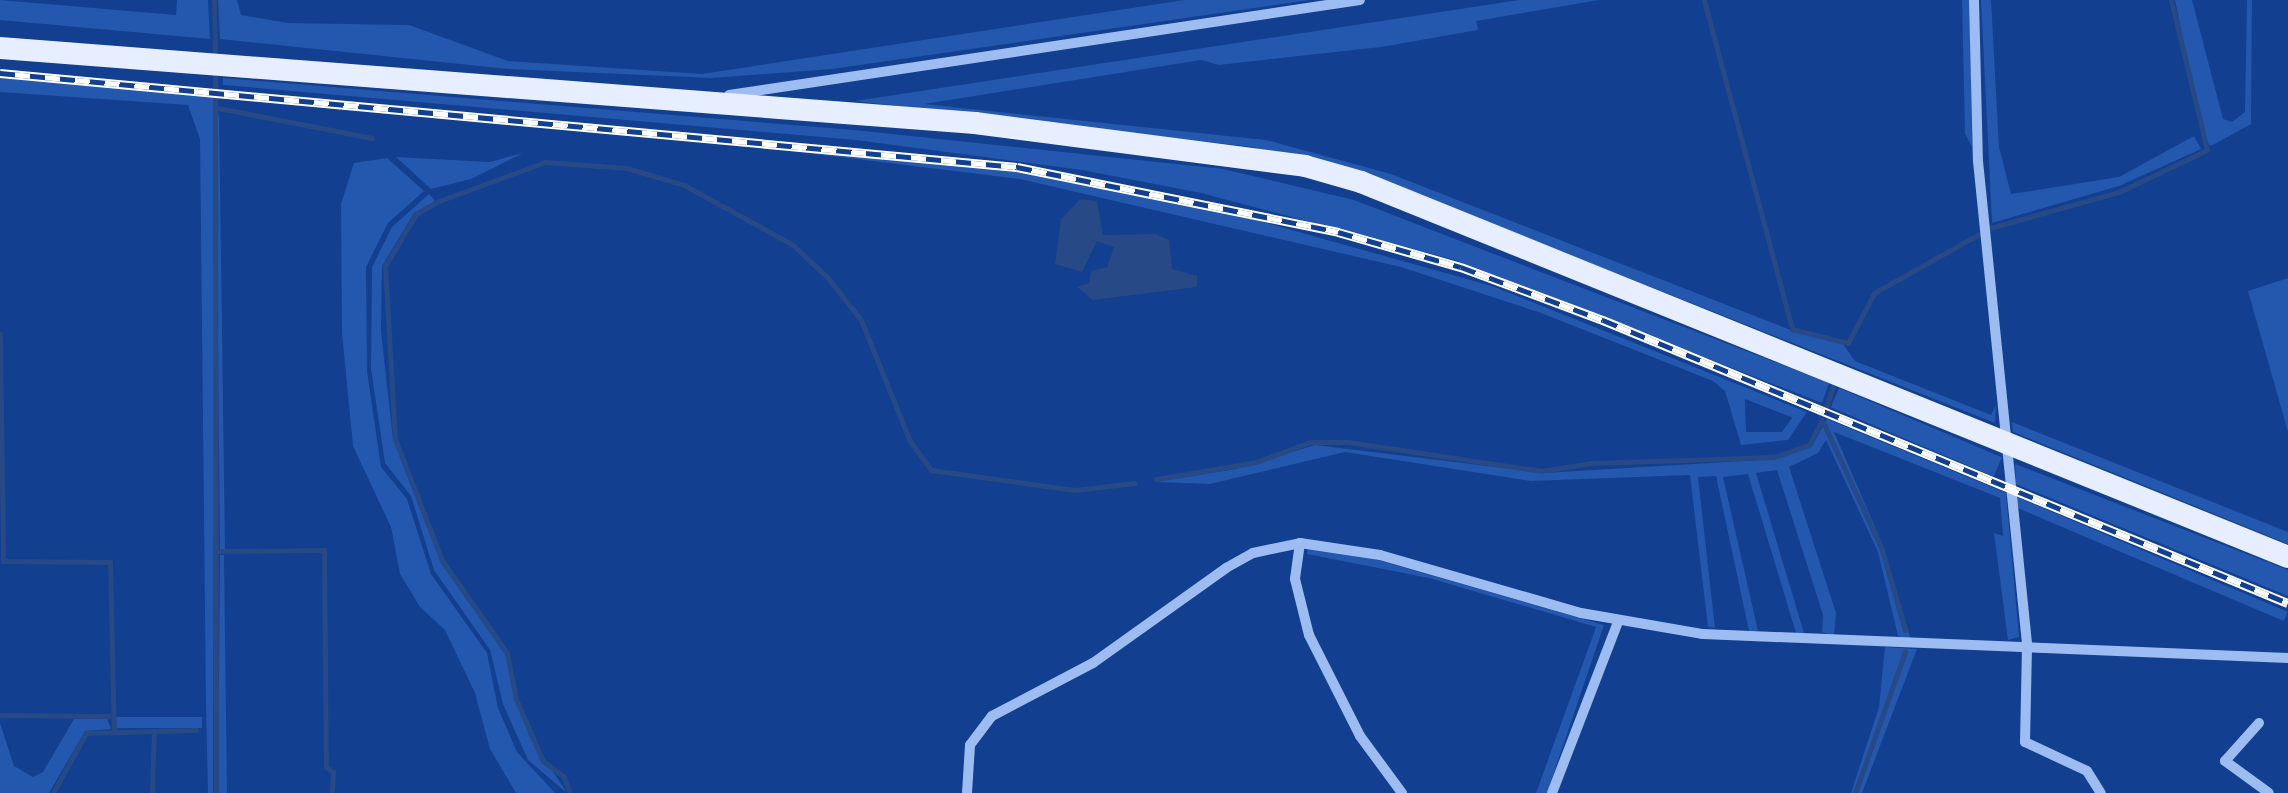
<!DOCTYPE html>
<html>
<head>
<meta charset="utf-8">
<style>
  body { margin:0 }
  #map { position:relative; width:2288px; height:793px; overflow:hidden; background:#123f8f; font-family:"Open Sans",sans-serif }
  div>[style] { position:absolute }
  .green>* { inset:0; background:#2457ae; transform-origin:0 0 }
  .water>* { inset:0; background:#274985 }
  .stream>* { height:5px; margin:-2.5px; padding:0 2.5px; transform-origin:2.5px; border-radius:2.5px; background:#274985 }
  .street>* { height:10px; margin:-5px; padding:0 5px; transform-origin:5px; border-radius:5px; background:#9cbcf2 }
  .primary>* { height:22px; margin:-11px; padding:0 11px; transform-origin:11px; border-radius:11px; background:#e7eeff }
  .rail>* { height:9px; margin-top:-4.5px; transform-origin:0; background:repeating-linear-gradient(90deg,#123f8f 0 15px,#fff 0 30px); box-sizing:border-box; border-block:2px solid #fff }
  span { translate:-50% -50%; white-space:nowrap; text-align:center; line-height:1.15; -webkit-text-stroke:8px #123f8f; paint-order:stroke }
</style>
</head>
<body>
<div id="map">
  <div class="green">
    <div style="clip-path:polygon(0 0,176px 15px,177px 0,208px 0,210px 39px,0 20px)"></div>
    <div style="clip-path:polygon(218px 0,237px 0,241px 15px,288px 23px,409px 25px,508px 61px,702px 74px,1184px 0,1310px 0,832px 69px,712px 78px,508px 69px,220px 39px)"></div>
    <div style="clip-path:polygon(1519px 0,1599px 0,1476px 21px,1478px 30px,1381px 47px,1219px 65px,1201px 60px,924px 104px,1266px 140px,1391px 174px,1796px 332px,1843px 344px,1855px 361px,1991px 415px,1996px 405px,1995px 423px,1370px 176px,1252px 147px,855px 101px)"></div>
    <div style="clip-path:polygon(1962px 0,1970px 0,1972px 147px,1965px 134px)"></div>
    <div style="clip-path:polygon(1981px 0,1991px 0,1999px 147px,2011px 194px,2119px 177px,2194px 136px,2201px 149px,2119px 186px,1992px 223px)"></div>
    <div style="clip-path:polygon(2175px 0,2192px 0,2223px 119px,2232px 122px,2245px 112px,2247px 0,2252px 0,2251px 124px,2211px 146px,2204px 140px)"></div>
    <div style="clip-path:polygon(0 77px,215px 96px,213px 793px,208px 793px,206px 707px,200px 139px,188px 105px,0 92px)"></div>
    <div style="clip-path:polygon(223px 78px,854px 130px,1223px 169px,1354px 200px,1829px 383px,1822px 403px,1455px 260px,1201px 193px,1082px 170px,856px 140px,223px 85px)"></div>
    <div style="clip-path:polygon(219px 112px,225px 549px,220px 549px,216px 130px)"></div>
    <div style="clip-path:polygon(evenodd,683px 138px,1018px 171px,1238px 215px,1492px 286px,1807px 412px,1788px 440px,1741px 445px,1725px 391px,1713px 381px,1541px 313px,1401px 267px,1020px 179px,683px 138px,1745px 399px,1791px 417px,1792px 418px,1782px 432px,1746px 432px,1745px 399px)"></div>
    <div style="clip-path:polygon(523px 153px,471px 179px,431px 189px,396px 157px,490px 162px)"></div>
    <div style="clip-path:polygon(387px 158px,424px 191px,388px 223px,366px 267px,367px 371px,381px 467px,407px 499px,431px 574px,487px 653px,498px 708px,517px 752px,555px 793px,516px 793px,490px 749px,475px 693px,445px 630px,420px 607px,400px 574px,391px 527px,353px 446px,342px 333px,341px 204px,354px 163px)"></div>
    <div style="clip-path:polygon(429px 194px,435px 201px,414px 213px,382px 266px,381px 331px,393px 439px,441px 563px,505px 654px,529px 735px,567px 793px,528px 760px,503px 704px,490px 650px,434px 570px,411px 496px,385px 463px,371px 369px,372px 267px,392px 227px)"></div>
    <div style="clip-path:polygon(2288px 278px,2288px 432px,2248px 291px)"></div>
    <div style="left:1839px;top:388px;width:177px;height:21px;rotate:23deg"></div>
    <div style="clip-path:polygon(1827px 419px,2006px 493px,2019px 637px,2008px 640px,1994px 533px,2003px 536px,2000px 498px,1834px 432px,1884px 548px,1911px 640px,1898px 636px,1878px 552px,1826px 440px,1818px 453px,1789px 467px,1836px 613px,1834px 636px,1822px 632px,1823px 615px,1777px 470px,1756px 473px,1804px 633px,1796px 633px,1748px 474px,1723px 477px,1758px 631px,1749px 631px,1716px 476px,1698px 477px,1715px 628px,1708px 627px,1690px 475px,1531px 481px,1345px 452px,1210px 484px,1156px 482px,1236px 469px,1315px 445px,1544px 473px,1776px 459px,1812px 446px)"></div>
    <div style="clip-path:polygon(2012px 422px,2288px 532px,2288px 544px,2013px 432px)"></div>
    <div style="clip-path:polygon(2015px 464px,2288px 570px,2288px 596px,2016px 484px)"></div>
    <div style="left:2017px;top:497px;width:294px;height:10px;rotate:23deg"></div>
    <div style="clip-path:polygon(1308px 547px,1336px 548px,1604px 625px,1547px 793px,1536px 793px,1596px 627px,1429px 578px,1307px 554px)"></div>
    <div style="clip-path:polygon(220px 555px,224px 555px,227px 793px,218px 793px)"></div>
    <div style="clip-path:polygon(1885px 647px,1917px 649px,1862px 793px,1851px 793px,1879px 707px)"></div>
    <div style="left:115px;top:717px;width:87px;height:11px"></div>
    <div style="clip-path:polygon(107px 718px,111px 729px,85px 731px,49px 793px,0 793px,0 723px,14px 766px,33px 777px,43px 772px,74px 719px)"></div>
  </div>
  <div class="water">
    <div style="clip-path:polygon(1080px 199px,1097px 201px,1103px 235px,1156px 234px,1169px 240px,1172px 269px,1197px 276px,1197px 287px,1093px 300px,1077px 287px,1089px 283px,1091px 271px,1107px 267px,1114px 247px,1097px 241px,1082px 272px,1055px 264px,1061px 219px)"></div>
  </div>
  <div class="stream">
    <div style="left:214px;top:0;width:56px;rotate:89deg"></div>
    <div style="left:1704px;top:0;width:341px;rotate:75deg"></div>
    <div style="left:1792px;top:329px;width:58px;rotate:14deg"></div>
    <div style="left:1848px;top:343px;width:56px;rotate:-62.5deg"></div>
    <div style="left:1874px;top:293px;width:120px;rotate:-29.3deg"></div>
    <div style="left:215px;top:72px;width:721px;rotate:89.92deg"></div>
    <div style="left:218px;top:108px;width:157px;rotate:11deg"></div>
    <div style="left:1990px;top:228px;width:134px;rotate:-15.6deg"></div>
    <div style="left:2119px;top:192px;width:98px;rotate:-25.5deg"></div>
    <div style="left:2207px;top:150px;width:154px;rotate:-103.5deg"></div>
    <div style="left:0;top:334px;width:227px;rotate:89.2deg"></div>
    <div style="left:3px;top:561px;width:107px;rotate:0.5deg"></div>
    <div style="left:110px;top:562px;width:170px;rotate:88.7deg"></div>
    <div style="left:1826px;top:407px;width:21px;rotate:-71deg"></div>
    <div style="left:1822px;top:420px;width:143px;rotate:65.2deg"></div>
    <div style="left:1882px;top:550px;width:83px;rotate:74deg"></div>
    <div style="left:1156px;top:479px;width:101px;rotate:-9.6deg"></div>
    <div style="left:1256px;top:462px;width:58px;rotate:-20.3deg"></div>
    <div style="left:1310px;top:442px;width:38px"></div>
    <div style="left:1348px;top:442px;width:195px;rotate:8.5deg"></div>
    <div style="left:1541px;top:471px;width:51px;rotate:-9.1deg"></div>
    <div style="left:1591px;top:463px;width:183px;rotate:-1.9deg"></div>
    <div style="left:1774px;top:457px;width:37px;rotate:-19deg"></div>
    <div style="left:1809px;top:445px;width:28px;rotate:-63deg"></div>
    <div style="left:219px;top:551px;width:105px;rotate:-0.5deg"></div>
    <div style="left:324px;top:550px;width:217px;rotate:89.5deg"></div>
    <div style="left:326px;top:767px;width:9px;rotate:36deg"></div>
    <div style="left:333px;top:772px;width:21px;rotate:93deg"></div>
    <div style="left:0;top:715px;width:109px;rotate:0.5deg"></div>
    <div style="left:53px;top:793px;width:68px;rotate:-61.2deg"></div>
    <div style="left:86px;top:733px;width:110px;rotate:-1.6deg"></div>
    <div style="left:152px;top:793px;width:62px;rotate:-88.2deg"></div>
    <div style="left:570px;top:793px;width:18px;rotate:-112deg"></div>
    <div style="left:563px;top:776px;width:25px;rotate:-143deg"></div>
    <div style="left:543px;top:761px;width:68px;rotate:-113.5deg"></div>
    <div style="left:516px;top:699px;width:47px;rotate:-101.1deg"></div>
    <div style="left:507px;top:653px;width:113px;rotate:-125deg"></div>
    <div style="left:442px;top:560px;width:130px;rotate:-111.2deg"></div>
    <div style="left:395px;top:439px;width:173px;rotate:-93.3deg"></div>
    <div style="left:385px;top:266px;width:61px;rotate:-59.2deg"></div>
    <div style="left:416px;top:214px;width:26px;rotate:-29deg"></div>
    <div style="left:439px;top:201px;width:113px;rotate:-20.2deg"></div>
    <div style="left:545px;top:162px;width:82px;rotate:4.2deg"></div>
    <div style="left:627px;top:168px;width:59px;rotate:16.6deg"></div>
    <div style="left:684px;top:185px;width:124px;rotate:28.8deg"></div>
    <div style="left:793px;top:245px;width:48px;rotate:43.3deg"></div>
    <div style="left:828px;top:278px;width:53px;rotate:51.8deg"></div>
    <div style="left:861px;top:320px;width:131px;rotate:68deg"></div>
    <div style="left:910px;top:441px;width:36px;rotate:54deg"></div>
    <div style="left:931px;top:470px;width:145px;rotate:7.9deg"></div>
    <div style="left:1075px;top:490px;width:60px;rotate:-6.7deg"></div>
    <div style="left:1855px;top:793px;width:150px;rotate:-70.5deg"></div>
  </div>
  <div class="street">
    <div style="left:1974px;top:0;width:161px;rotate:88.6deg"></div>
    <div style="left:1978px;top:161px;width:488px;rotate:84.2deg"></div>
    <div style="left:2027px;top:647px;width:95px;rotate:91.2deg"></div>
    <div style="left:2025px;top:742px;width:68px;rotate:25.1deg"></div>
    <div style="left:2087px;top:771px;width:26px;rotate:58deg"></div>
    <div style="left:729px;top:95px;width:638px;rotate:-8.56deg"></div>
    <div style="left:1300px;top:543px;width:36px;rotate:98deg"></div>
    <div style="left:1295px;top:579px;width:58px;rotate:76deg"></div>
    <div style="left:1309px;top:635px;width:113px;rotate:63.2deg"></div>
    <div style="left:1360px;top:736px;width:71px;rotate:53.6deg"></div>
    <div style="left:2259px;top:723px;width:51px;rotate:131.8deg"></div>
    <div style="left:2225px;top:761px;width:54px;rotate:36deg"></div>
    <div style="left:967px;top:793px;width:48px;rotate:-86.4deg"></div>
    <div style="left:970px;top:745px;width:36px;rotate:-53deg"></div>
    <div style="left:992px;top:716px;width:114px;rotate:-27.7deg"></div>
    <div style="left:1093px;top:663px;width:163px;rotate:-35.5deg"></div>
    <div style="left:1226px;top:568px;width:31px;rotate:-29deg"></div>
    <div style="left:1253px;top:553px;width:48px;rotate:-12deg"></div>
    <div style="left:1300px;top:543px;width:81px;rotate:8.5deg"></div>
    <div style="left:1380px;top:555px;width:209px;rotate:16.1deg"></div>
    <div style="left:1581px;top:613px;width:124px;rotate:9.8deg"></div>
    <div style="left:1703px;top:634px;width:585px;rotate:2.35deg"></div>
    <div style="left:1552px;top:793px;width:183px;rotate:-68.9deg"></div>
  </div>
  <div class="primary">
    <div style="left:0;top:48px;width:978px;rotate:4.4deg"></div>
    <div style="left:975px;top:123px;width:333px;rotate:7.4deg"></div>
    <div style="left:1305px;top:166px;width:58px;rotate:15.9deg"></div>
    <div style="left:1361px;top:182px;width:1000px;rotate:22.02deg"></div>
  </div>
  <div class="rail">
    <div style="left:0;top:73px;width:1021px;rotate:5.28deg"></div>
    <div style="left:1017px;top:167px;width:328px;rotate:11.4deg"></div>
    <div style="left:1338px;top:232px;width:128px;rotate:15.9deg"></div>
    <div style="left:1461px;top:267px;width:152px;rotate:20.5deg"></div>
    <div style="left:1603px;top:320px;width:741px;rotate:22.45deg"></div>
  </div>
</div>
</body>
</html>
